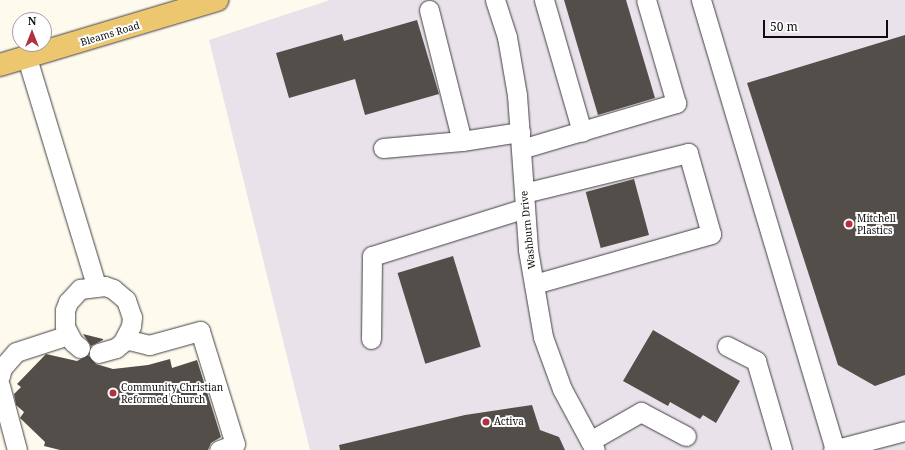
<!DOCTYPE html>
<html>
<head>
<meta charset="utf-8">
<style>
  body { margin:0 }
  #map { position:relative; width:905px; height:450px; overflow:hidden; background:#fefaee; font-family:"Noto Serif",serif }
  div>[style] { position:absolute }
  .industrial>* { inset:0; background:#e9e2eb }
  .building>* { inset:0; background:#544e4a; transform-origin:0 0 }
  .roads { filter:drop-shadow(0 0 1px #404040) drop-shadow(0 0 1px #404040) }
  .minor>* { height:19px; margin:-9.5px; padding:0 9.5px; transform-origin:9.5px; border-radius:9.5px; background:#fff }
  .major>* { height:22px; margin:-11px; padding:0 11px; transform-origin:11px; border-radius:11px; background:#edc76f }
  .dots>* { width:11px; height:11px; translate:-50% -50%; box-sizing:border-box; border:2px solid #fff; border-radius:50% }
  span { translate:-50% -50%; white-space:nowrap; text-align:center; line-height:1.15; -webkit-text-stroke:4px #fff; paint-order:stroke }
  .street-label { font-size:10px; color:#0d0d0d }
  .poi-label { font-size:10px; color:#0d0d0d }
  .left { translate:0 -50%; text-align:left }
  .north { position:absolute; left:12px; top:12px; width:40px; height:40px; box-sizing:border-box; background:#fff; border:1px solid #9e9e9e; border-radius:50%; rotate:0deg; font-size:11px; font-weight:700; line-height:16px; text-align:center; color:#0d0d0d }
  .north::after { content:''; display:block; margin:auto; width:14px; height:18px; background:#b1313e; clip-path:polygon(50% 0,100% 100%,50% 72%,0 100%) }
  .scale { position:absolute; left:763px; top:20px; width:125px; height:18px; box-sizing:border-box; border:2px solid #0d0d0d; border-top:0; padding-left:5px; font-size:12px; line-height:14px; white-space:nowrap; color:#0d0d0d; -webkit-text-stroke:3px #fff; paint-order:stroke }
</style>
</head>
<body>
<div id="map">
  <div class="industrial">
    <div style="clip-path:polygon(330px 0,905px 0,905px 450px,310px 450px,209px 40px)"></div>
  </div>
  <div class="building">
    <div style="clip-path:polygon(564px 0,626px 0,655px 98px,598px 115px)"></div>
    <div style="clip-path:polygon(417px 20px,439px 94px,365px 115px,355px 79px,289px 98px,276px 53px,342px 34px,344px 41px)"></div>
    <div style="clip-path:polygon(905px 35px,905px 375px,875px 386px,838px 365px,747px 83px)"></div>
    <div style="left:634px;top:179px;width:58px;height:50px;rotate:75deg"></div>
    <div style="left:453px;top:256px;width:95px;height:58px;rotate:73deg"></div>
    <div style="clip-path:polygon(653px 330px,740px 381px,716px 423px,703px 415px,700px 419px,670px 402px,668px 406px,623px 381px)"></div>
    <div style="clip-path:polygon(83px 334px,103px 339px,103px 340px,91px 346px)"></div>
    <div style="clip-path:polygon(46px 354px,77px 361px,88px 355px,96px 364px,113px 369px,148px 365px,170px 359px,172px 368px,197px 360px,221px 437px,211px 443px,208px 450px,60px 450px,44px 446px,45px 442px,20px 418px,24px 412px,16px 405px,14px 394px,21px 387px,17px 384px)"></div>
    <div style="clip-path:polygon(532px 405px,540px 430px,559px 437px,565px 450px,340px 450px,339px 445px,465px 415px)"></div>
  </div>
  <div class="roads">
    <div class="minor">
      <div style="left:495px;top:0;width:39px;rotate:72deg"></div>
      <div style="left:507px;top:37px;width:59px;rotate:80.2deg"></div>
      <div style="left:517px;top:95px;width:155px;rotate:85.9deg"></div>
      <div style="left:528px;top:250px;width:88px;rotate:80.2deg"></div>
      <div style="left:543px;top:337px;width:55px;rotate:69.9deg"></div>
      <div style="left:562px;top:389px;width:69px;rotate:61.6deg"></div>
      <div style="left:544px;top:0;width:137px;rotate:73.9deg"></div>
      <div style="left:701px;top:0;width:470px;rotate:73.4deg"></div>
      <div style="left:429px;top:10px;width:135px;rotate:75.9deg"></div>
      <div style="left:27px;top:58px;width:237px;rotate:73.1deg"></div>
      <div style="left:383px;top:148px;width:79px;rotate:-5.1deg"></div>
      <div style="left:462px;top:141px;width:59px;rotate:-8.8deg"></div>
      <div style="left:521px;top:149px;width:162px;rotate:-16.5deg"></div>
      <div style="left:676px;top:103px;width:107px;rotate:-106.2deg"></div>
      <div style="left:524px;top:193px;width:169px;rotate:-13.7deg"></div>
      <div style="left:688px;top:153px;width:84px;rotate:74.1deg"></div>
      <div style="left:711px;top:234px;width:184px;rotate:164.2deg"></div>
      <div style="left:125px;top:339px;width:25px;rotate:14deg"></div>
      <div style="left:149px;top:345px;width:53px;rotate:-15.4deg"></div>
      <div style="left:200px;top:331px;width:118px;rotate:72.8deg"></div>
      <div style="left:235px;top:444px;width:17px;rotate:159deg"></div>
      <div style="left:371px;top:339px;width:83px;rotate:-89.3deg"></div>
      <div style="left:372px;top:256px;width:160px;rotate:-17.4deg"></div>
      <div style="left:727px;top:346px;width:33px;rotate:27deg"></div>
      <div style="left:756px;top:361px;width:93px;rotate:73.7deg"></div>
      <div style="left:80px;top:348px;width:9px;rotate:-139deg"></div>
      <div style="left:73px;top:342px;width:17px;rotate:-118deg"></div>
      <div style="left:65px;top:327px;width:17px;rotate:-90deg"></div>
      <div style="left:65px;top:310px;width:9px;rotate:-69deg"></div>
      <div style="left:68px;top:302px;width:18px;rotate:-47deg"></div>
      <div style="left:80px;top:289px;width:25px;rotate:-7deg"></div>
      <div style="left:105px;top:286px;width:9px;rotate:21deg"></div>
      <div style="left:113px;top:289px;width:17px;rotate:40deg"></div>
      <div style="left:126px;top:300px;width:18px;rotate:71deg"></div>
      <div style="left:132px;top:317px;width:9px;rotate:96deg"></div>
      <div style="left:131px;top:326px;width:18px;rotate:117deg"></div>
      <div style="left:123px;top:342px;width:9px;rotate:139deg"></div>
      <div style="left:116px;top:348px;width:18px;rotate:164deg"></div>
      <div style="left:0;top:376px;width:8px;rotate:-76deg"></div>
      <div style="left:2px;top:368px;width:21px;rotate:-49deg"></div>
      <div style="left:16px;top:352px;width:55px;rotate:-18.1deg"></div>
      <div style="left:0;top:386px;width:66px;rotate:75.1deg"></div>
      <div style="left:590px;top:441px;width:59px;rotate:-29.6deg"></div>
      <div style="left:641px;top:412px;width:51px;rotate:28.1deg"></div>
      <div style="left:833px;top:450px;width:74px;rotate:-14.8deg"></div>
    </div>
    <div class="major">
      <div style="left:0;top:65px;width:227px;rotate:-16.7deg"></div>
    </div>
  </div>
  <div class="dots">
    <div style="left:849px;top:224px;background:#b1313e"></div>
    <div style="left:113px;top:393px;background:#b1313e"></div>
    <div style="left:486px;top:422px;background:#b1313e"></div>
  </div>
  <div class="street-label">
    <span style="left:110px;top:34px;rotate:-17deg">Bleams Road</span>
    <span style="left:528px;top:230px;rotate:-96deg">Washburn Drive</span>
  </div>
  <div class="poi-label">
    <span class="left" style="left:857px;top:224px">Mitchell<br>Plastics</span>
    <span class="left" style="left:121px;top:393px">Community Christian<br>Reformed Church</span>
    <span class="left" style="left:494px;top:422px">Activa</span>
  </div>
  <div class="north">N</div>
  <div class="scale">50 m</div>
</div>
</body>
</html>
